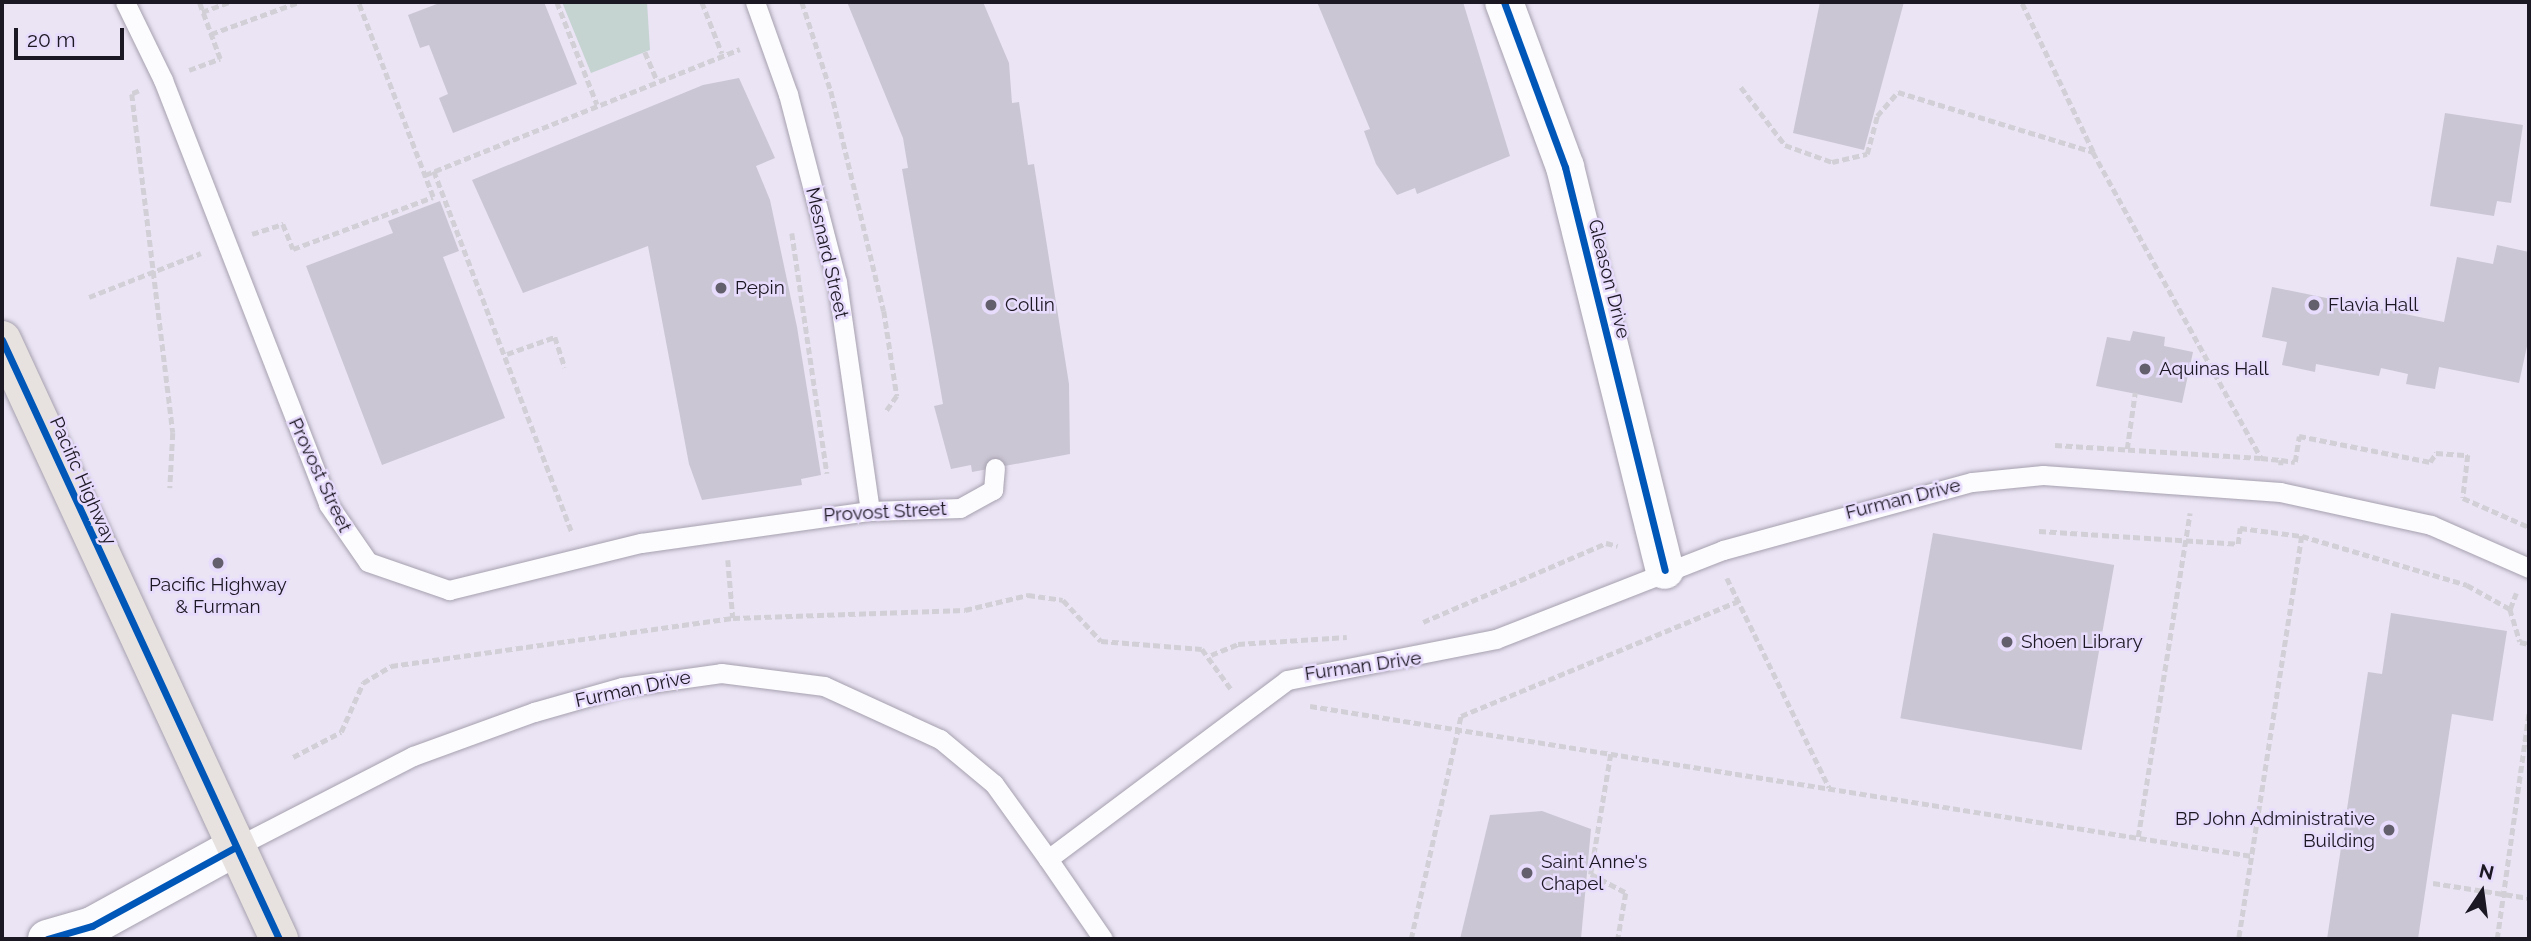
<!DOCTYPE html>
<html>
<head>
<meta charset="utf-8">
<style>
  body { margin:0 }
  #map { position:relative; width:2531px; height:941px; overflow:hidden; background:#eae4f5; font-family:Raleway,sans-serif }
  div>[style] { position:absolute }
  .green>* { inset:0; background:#c5d3d1 }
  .building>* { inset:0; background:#cbc6d4; transform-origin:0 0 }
  .path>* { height:4.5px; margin-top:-2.25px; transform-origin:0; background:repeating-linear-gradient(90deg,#d2d0d6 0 7px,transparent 0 10.5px) }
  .roads { filter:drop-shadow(0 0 2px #a6a0ae) drop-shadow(0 0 2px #a6a0ae) }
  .lane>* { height:19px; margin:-9.5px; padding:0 9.5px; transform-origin:9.5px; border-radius:9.5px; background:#fcfbfe }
  .street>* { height:38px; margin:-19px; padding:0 19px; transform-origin:19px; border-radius:19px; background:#fcfbfe }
  .primary>* { height:38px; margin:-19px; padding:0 19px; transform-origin:19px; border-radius:19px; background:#e7e2e0 }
  .cycleway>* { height:7px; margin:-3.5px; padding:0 3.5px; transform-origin:3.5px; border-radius:3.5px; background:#0057b8 }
  .dots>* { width:19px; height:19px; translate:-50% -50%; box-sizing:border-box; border:4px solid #e8dcfd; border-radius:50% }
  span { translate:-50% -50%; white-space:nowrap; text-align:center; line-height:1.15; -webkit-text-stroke:5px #e8dcfd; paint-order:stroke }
  .street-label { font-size:19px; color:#1c1823 }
  .poi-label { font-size:19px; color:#1c1823 }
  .left { translate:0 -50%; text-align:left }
  .right { translate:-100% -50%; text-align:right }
  .frame { position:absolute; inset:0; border:4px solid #1c1823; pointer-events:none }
  .north { position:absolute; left:2447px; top:857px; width:70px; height:70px; -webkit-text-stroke:5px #e8dcfd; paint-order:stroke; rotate:13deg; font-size:19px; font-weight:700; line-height:28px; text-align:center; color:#1c1823 }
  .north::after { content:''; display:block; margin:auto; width:24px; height:32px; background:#1c1823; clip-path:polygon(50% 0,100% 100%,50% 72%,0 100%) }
  .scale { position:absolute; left:14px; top:28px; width:110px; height:32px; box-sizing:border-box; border:4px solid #1c1823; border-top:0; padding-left:9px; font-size:21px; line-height:24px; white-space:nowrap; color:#1c1823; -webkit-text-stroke:5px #e8dcfd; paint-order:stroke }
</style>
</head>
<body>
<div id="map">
  <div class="green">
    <div style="clip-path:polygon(562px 2px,647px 2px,650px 50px,591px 73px)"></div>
  </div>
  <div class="building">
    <div style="clip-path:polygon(442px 2px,544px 2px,577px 84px,453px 133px,439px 98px,448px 94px,429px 45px,420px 48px,408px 15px)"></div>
    <div style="clip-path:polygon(847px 2px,983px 2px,1009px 63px,1012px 103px,1019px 102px,1028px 165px,1034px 164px,1069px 384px,1070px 454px,972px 472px,971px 465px,951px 469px,934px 406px,943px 404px,902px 169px,908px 168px,903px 138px)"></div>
    <div style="clip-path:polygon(1317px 2px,1463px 2px,1510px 156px,1417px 194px,1415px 188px,1397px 195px,1376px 164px,1364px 131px,1370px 129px)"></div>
    <div style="clip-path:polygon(1820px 2px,1904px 2px,1864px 150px,1793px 133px)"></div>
    <div style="clip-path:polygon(739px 78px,775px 158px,756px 166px,770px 200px,797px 327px,821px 475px,801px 479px,802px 485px,702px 500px,689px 464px,648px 246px,523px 293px,472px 180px,703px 85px)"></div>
    <div style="clip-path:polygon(2445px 113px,2523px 125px,2511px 203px,2497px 201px,2494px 216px,2430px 206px)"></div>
    <div style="clip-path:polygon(440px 201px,459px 251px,443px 257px,505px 418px,382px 465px,306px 266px,393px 233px,388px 221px)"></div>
    <div style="clip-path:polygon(2497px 245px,2529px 252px,2529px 337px,2519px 383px,2439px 367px,2435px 389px,2406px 384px,2408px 374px,2381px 368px,2379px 376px,2316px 364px,2315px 372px,2282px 365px,2287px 342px,2262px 337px,2272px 287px,2444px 322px,2457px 257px,2493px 264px)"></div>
    <div style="clip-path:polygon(2133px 331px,2165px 337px,2164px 346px,2193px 352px,2182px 403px,2096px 386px,2107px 337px,2130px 341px)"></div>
    <div style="left:1933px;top:533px;width:184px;height:188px;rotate:10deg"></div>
    <div style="clip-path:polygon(2391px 613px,2507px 631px,2493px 721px,2452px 714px,2418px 939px,2327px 939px,2368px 672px,2382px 674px)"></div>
    <div style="clip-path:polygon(1542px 811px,1591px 829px,1581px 939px,1460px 939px,1490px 815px)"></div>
  </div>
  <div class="path">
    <div style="left:557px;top:2px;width:110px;rotate:68.6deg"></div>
    <div style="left:702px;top:2px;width:55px;rotate:68.6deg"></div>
    <div style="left:802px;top:2px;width:94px;rotate:72deg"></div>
    <div style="left:831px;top:91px;width:226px;rotate:76.5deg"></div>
    <div style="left:884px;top:311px;width:86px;rotate:81.3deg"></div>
    <div style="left:897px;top:396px;width:19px;rotate:125deg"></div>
    <div style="left:202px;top:12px;width:30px;rotate:-20deg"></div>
    <div style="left:211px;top:34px;width:94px;rotate:-20deg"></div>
    <div style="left:645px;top:52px;width:30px;rotate:67deg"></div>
    <div style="left:189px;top:70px;width:33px;rotate:-20deg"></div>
    <div style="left:220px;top:59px;width:61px;rotate:-110.2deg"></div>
    <div style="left:1741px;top:87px;width:73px;rotate:52.8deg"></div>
    <div style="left:1785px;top:145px;width:50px;rotate:19.9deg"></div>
    <div style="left:1832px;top:162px;width:36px;rotate:-13deg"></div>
    <div style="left:1867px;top:154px;width:39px;rotate:-75deg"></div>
    <div style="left:1877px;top:116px;width:32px;rotate:-49deg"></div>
    <div style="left:1898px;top:92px;width:204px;rotate:17.1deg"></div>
    <div style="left:2093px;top:152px;width:166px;rotate:-115.6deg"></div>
    <div style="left:139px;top:91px;width:8px;rotate:157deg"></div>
    <div style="left:132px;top:94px;width:341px;rotate:83.1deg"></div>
    <div style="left:173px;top:433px;width:55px;rotate:93.1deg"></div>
    <div style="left:2093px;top:152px;width:349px;rotate:61.2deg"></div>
    <div style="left:2261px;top:458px;width:20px;rotate:6deg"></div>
    <div style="left:2281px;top:460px;width:5px;rotate:90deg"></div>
    <div style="left:434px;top:171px;width:387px;rotate:69.1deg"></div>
    <div style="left:425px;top:175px;width:339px;rotate:-21.8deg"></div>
    <div style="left:792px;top:233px;width:243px;rotate:81.7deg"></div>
    <div style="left:252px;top:234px;width:33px;rotate:-18deg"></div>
    <div style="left:283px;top:224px;width:27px;rotate:68deg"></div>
    <div style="left:293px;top:249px;width:149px;rotate:-20.4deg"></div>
    <div style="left:433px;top:197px;width:209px;rotate:-111deg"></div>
    <div style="left:89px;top:297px;width:120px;rotate:-21.4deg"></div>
    <div style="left:507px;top:354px;width:51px;rotate:-19.5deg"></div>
    <div style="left:555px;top:337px;width:32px;rotate:72deg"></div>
    <div style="left:2055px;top:445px;width:206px;rotate:3.6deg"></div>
    <div style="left:2127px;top:449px;width:57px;rotate:-81.9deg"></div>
    <div style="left:2281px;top:460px;width:14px;rotate:8deg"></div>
    <div style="left:2295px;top:462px;width:26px;rotate:-81deg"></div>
    <div style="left:2299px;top:436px;width:134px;rotate:11.2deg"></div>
    <div style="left:2430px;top:462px;width:11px;rotate:-56deg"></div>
    <div style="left:2436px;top:453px;width:32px;rotate:4deg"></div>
    <div style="left:2468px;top:455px;width:43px;rotate:96.6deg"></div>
    <div style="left:2463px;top:498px;width:72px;rotate:23.7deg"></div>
    <div style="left:2039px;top:531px;width:199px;rotate:3.7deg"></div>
    <div style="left:2238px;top:544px;width:16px;rotate:-83deg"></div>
    <div style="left:2240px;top:528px;width:63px;rotate:7.4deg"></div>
    <div style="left:2302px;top:536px;width:408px;rotate:98.9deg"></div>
    <div style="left:2302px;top:536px;width:172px;rotate:16.5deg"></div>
    <div style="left:2467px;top:585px;width:49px;rotate:29.2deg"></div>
    <div style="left:2510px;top:609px;width:34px;rotate:73deg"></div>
    <div style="left:2520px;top:642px;width:9px;rotate:13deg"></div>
    <div style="left:728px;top:560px;width:58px;rotate:85.1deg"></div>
    <div style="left:1727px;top:578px;width:233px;rotate:64deg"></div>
    <div style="left:2510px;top:609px;width:17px;rotate:-69deg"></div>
    <div style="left:1423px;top:622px;width:199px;rotate:-23.3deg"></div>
    <div style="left:1606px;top:543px;width:12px;rotate:14deg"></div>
    <div style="left:1211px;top:655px;width:29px;rotate:-22deg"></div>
    <div style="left:1238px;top:644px;width:109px;rotate:-3.7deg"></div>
    <div style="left:1310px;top:706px;width:954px;rotate:9.05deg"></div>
    <div style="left:1611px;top:754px;width:122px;rotate:99.5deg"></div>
    <div style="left:1591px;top:874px;width:40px;rotate:28deg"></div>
    <div style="left:1626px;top:893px;width:47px;rotate:99.9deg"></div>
    <div style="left:293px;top:757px;width:54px;rotate:-27.5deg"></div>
    <div style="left:341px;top:732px;width:54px;rotate:-65.8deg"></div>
    <div style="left:363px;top:683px;width:33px;rotate:-31deg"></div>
    <div style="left:391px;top:666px;width:345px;rotate:-8deg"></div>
    <div style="left:733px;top:618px;width:232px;rotate:-2deg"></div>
    <div style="left:965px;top:610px;width:65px;rotate:-13.4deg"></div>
    <div style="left:1028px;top:595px;width:35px;rotate:8deg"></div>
    <div style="left:1063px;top:600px;width:56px;rotate:47.2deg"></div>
    <div style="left:1101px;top:641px;width:101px;rotate:4.5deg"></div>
    <div style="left:1202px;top:649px;width:49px;rotate:54.1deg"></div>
    <div style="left:2138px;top:837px;width:328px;rotate:-80.9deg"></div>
    <div style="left:2433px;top:883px;width:97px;rotate:8.9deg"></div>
    <div style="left:1411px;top:939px;width:229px;rotate:-77.4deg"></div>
    <div style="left:1461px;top:716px;width:300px;rotate:-22.5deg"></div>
    <div style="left:2497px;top:939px;width:230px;rotate:-82deg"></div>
  </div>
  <div class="roads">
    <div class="lane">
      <div style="left:125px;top:2px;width:87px;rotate:64deg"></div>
      <div style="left:163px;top:80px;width:455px;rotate:68.7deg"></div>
      <div style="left:328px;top:504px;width:70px;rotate:55.4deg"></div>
      <div style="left:368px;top:562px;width:86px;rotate:19.1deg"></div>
      <div style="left:449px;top:590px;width:198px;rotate:-13.8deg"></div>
      <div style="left:641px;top:543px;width:231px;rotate:-8deg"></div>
      <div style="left:870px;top:511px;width:90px;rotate:-1.9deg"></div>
      <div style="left:960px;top:508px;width:38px;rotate:-29deg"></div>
      <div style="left:993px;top:490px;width:22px;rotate:-85deg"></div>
      <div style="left:755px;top:2px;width:98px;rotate:70.3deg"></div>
      <div style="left:788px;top:94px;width:194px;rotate:75.4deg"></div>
      <div style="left:837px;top:282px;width:231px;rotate:81.8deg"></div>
      <div style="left:234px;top:848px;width:201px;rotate:-27.2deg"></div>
      <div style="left:413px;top:756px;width:129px;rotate:-20deg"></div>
      <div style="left:534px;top:712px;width:91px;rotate:-15.9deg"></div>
      <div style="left:622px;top:687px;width:100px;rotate:-8deg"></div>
      <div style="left:721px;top:673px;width:104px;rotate:7.2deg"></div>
      <div style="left:824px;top:686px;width:128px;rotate:24.6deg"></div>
      <div style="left:940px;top:739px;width:70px;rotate:39.8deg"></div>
      <div style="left:994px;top:784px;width:92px;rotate:54.2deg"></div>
      <div style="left:1048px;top:859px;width:299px;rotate:-36.8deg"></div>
      <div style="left:1287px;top:680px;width:213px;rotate:-11.1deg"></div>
      <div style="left:1496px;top:639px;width:244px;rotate:-21.4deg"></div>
      <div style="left:1723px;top:550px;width:258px;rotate:-15.3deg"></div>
      <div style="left:1972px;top:482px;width:71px;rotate:-5.6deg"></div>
      <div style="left:2043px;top:475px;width:238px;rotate:4.1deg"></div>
      <div style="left:2280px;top:492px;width:155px;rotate:12.3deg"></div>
      <div style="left:2431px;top:525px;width:107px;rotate:23.7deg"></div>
      <div style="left:1048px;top:859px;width:97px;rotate:55.5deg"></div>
    </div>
    <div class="street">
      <div style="left:1504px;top:2px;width:176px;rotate:69.7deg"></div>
      <div style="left:1565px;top:167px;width:415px;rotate:76.1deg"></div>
      <div style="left:47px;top:939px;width:47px;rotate:-16.1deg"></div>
      <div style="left:92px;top:926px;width:162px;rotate:-28.8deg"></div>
    </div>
    <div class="primary">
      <div style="left:2px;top:340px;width:660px;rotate:65.18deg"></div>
    </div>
  </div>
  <div class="cycleway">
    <div style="left:1504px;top:2px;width:176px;rotate:69.7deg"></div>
    <div style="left:1565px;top:167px;width:415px;rotate:76.1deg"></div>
    <div style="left:2px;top:340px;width:660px;rotate:65.18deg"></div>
    <div style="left:47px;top:939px;width:47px;rotate:-16.1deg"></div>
    <div style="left:92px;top:926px;width:162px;rotate:-28.8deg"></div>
  </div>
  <div class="dots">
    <div style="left:721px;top:288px;background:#645f6c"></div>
    <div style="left:991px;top:305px;background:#645f6c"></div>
    <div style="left:2314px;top:305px;background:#645f6c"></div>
    <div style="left:2145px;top:369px;background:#645f6c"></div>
    <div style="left:218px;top:563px;background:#645f6c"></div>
    <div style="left:2007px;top:642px;background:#645f6c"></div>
    <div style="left:2389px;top:830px;background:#645f6c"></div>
    <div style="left:1527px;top:873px;background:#645f6c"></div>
  </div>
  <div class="street-label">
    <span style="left:827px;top:253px;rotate:77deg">Mesnard Street</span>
    <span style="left:1609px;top:279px;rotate:76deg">Gleason Drive</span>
    <span style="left:320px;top:475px;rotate:65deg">Provost Street</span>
    <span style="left:83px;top:481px;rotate:66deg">Pacific Highway</span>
    <span style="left:1903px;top:499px;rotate:-14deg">Furman Drive</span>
    <span style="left:885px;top:512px;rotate:-3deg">Provost Street</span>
    <span style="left:1363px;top:666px;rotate:-8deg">Furman Drive</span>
    <span style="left:633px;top:689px;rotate:-12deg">Furman Drive</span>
  </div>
  <div class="poi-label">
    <span class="left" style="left:735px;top:288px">Pepin</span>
    <span class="left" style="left:1005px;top:305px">Collin</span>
    <span class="left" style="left:2328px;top:305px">Flavia Hall</span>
    <span class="left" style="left:2159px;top:369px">Aquinas Hall</span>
    <span style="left:218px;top:596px">Pacific Highway<br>&amp; Furman</span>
    <span class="left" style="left:2021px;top:642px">Shoen Library</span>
    <span class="right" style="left:2375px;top:830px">BP John Administrative<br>Building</span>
    <span class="left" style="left:1541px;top:873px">Saint Anne's<br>Chapel</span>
  </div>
  <div class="frame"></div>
  <div class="north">N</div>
  <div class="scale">20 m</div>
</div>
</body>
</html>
